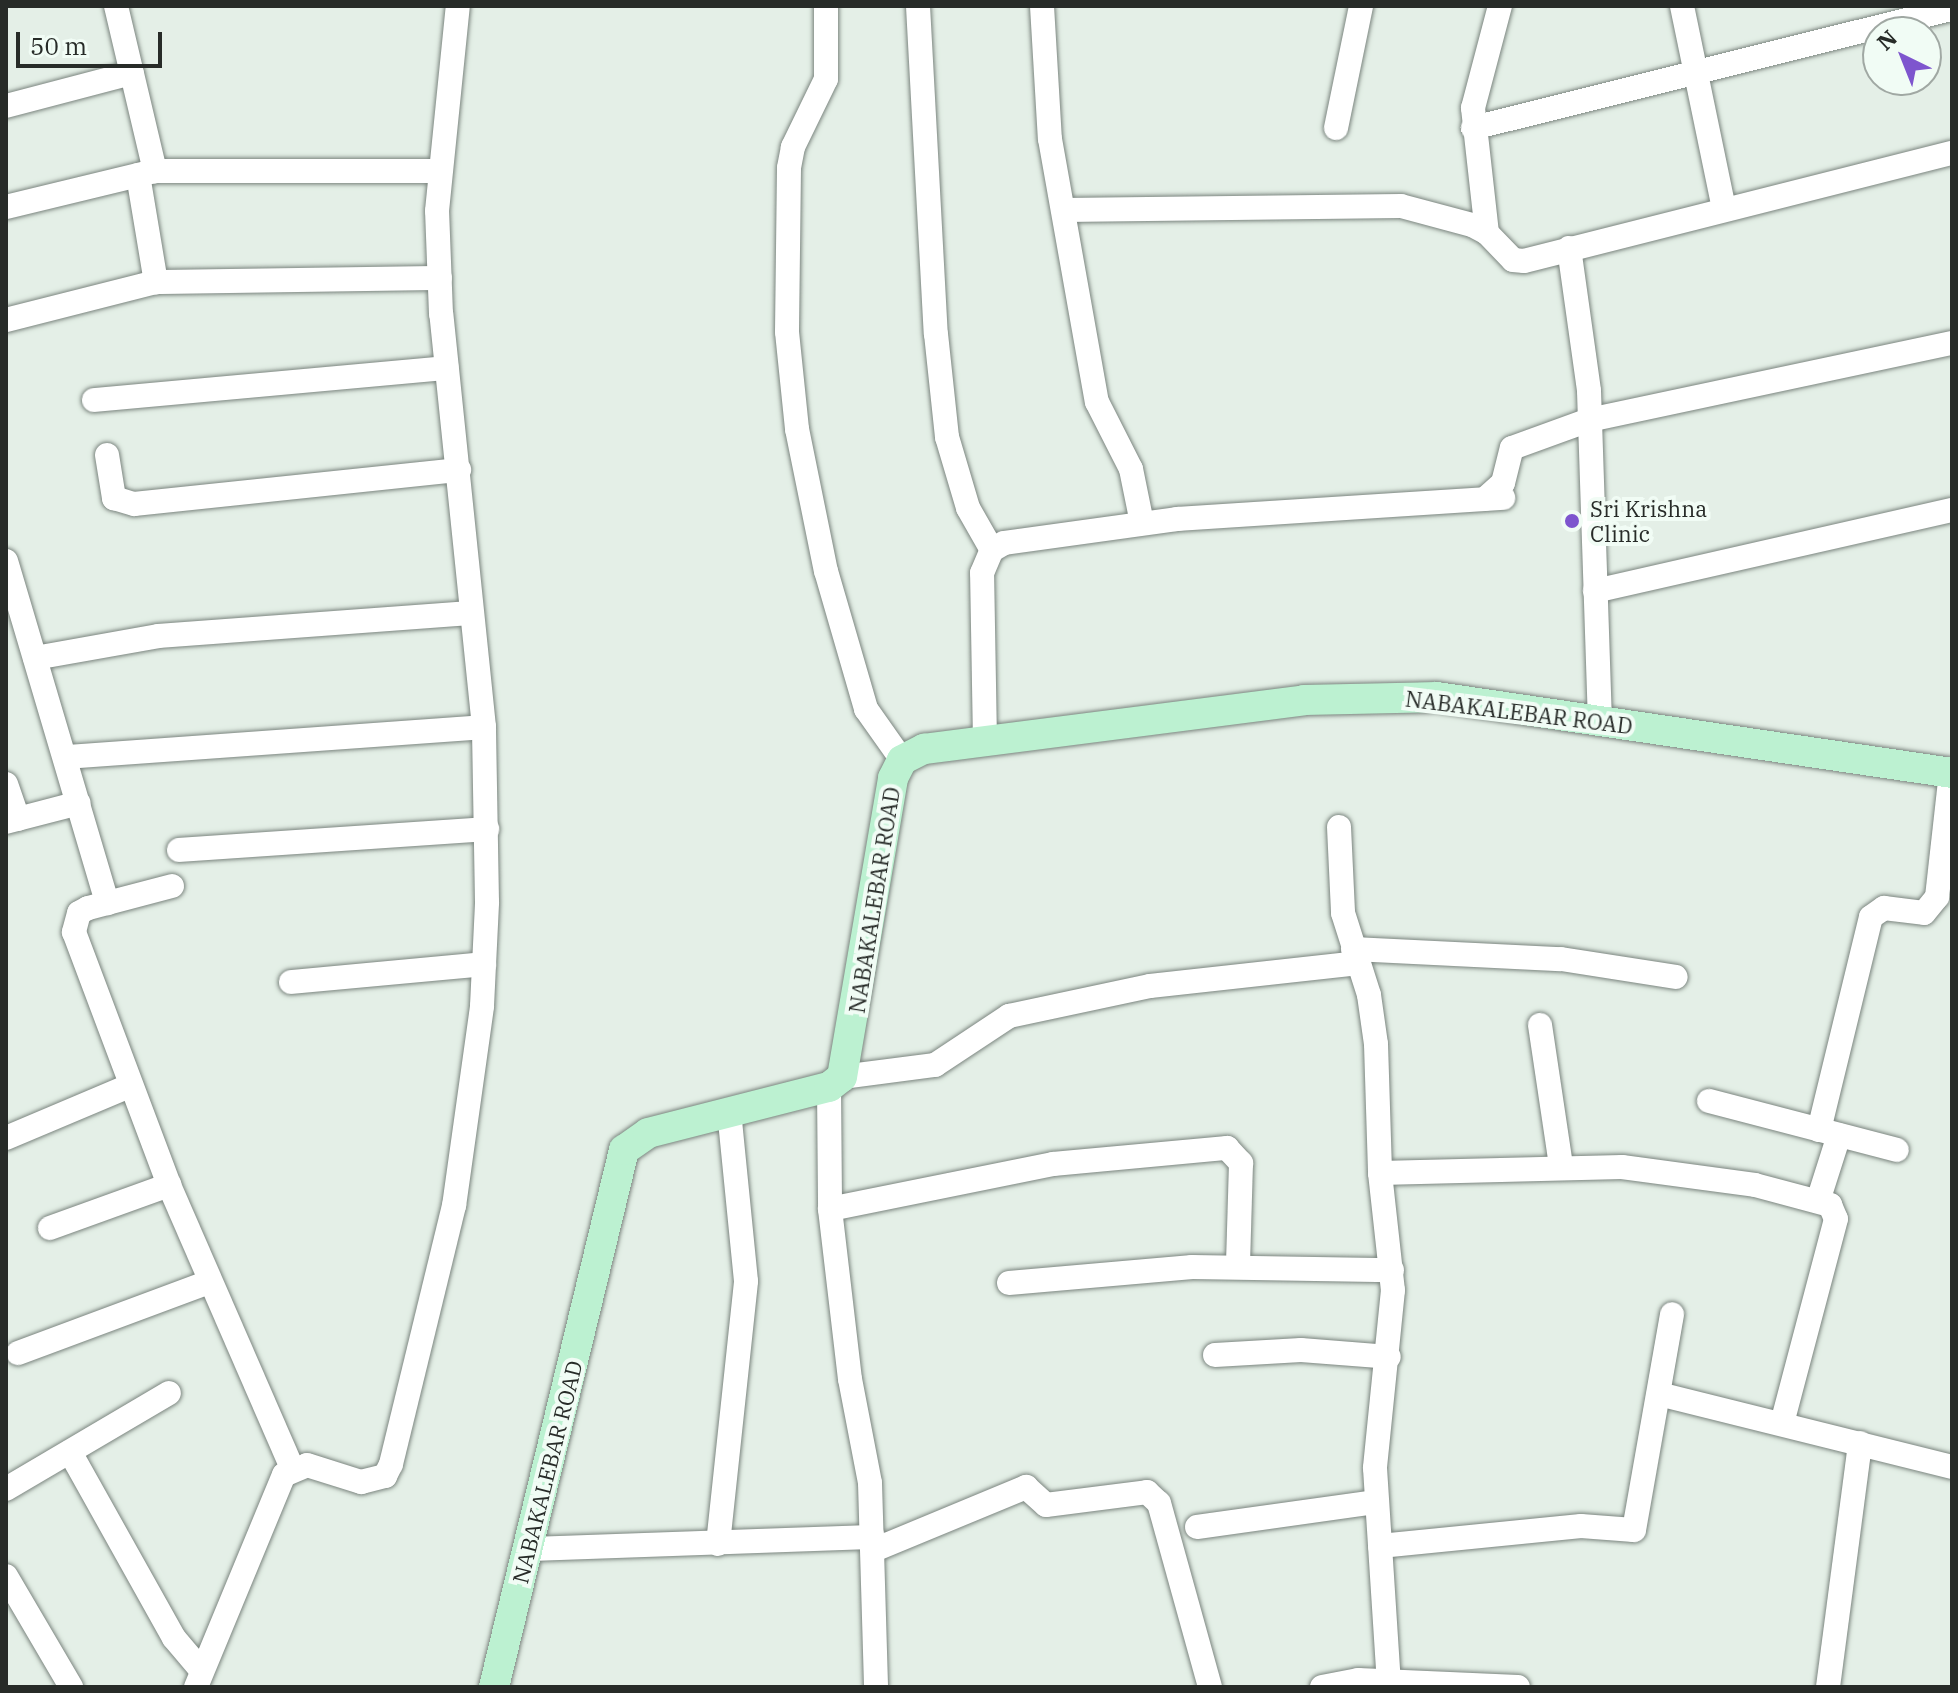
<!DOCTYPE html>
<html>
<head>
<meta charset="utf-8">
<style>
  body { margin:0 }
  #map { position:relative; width:1958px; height:1693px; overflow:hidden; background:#e4efe7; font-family:"IBM Plex Serif",serif }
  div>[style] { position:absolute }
  .roads { filter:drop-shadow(0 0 2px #7b857f) drop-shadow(0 0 2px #7b857f) }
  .minor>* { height:24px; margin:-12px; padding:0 12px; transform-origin:12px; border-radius:12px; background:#fff }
  .major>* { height:30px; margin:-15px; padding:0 15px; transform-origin:15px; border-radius:15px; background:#bcf1d1 }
  .dots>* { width:22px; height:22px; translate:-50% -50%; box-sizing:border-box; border:4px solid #f1fcf5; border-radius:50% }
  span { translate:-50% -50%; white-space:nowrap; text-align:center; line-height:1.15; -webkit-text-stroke:8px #f1fcf5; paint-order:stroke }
  .poi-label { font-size:22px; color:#272b28 }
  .left { translate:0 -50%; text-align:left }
  .street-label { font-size:22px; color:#272b28 }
  .frame { position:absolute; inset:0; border:8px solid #272b28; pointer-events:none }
  .north { position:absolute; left:1862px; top:16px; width:80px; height:80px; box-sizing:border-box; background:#f1fcf5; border:2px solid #a0a8a3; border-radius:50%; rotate:317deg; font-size:22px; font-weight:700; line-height:32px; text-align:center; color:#272b28 }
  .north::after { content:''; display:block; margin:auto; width:28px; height:36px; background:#7e55ce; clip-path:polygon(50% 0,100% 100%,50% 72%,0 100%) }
  .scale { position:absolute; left:16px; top:32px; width:146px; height:36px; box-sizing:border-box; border:4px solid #272b28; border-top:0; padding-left:10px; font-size:24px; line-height:28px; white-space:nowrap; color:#272b28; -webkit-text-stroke:6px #f1fcf5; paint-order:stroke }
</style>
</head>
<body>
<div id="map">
  <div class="roads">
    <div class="minor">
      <div style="left:116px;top:6px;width:170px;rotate:76.7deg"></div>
      <div style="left:826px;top:6px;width:73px;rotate:90deg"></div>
      <div style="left:826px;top:79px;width:76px;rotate:115.9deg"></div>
      <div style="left:793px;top:147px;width:21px;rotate:101deg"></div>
      <div style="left:789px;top:168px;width:164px;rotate:90.7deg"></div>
      <div style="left:787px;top:332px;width:98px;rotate:84.1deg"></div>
      <div style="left:797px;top:429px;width:145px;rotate:78.5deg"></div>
      <div style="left:826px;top:571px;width:144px;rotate:73.8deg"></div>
      <div style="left:866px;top:709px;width:62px;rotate:54.8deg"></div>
      <div style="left:918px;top:6px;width:328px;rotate:86.9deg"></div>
      <div style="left:936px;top:334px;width:104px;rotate:83.9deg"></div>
      <div style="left:947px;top:437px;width:74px;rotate:73.5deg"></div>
      <div style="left:968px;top:508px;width:48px;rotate:60.3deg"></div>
      <div style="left:1042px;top:6px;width:133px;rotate:86.6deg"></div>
      <div style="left:1050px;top:139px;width:267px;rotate:79.9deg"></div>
      <div style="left:1097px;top:402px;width:75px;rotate:63.1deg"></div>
      <div style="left:1131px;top:469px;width:55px;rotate:78.5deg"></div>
      <div style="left:1682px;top:6px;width:207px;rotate:78.3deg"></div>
      <div style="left:6px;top:106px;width:130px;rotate:-14.7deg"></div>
      <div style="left:1336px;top:128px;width:125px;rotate:-78.4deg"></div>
      <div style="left:1473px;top:128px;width:494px;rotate:-14deg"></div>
      <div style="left:138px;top:175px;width:109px;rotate:80.5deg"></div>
      <div style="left:6px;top:207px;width:153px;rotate:-13.6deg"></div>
      <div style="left:155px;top:171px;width:283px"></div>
      <div style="left:1064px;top:210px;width:337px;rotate:-0.7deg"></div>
      <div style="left:1401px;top:206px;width:73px;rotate:15deg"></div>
      <div style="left:1472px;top:225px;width:17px;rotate:28deg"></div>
      <div style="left:1487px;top:233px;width:37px;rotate:46deg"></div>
      <div style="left:1513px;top:260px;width:11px;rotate:5deg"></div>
      <div style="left:1524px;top:261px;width:441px;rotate:-14.2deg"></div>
      <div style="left:1487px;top:233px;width:126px;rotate:-96.4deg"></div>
      <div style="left:1473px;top:108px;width:106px;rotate:-75.2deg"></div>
      <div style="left:1569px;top:248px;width:144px;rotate:82deg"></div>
      <div style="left:1589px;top:391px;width:330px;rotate:88.1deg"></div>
      <div style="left:6px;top:320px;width:155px;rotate:-14.2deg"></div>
      <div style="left:156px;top:282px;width:284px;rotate:-0.8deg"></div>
      <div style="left:94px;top:400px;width:354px;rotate:-5.2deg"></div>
      <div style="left:107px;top:455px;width:44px;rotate:80.8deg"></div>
      <div style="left:114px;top:498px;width:21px;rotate:17deg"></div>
      <div style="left:134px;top:504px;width:327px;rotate:-6deg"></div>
      <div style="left:1485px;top:499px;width:24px;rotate:-42deg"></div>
      <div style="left:1503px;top:483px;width:36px;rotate:-76deg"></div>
      <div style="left:1512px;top:448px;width:82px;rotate:-20deg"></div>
      <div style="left:1589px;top:420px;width:371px;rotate:-12deg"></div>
      <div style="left:6px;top:561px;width:357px;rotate:73.5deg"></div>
      <div style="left:1595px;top:591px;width:366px;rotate:-12.8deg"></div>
      <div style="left:35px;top:658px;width:125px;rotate:-10.1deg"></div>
      <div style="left:158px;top:636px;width:313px;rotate:-4.2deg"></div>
      <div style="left:985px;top:741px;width:168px;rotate:-91deg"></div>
      <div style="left:982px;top:573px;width:25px;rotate:-67deg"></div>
      <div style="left:992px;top:550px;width:14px;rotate:-30deg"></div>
      <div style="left:1004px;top:543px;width:175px;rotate:-7.9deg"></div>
      <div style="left:1177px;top:519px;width:327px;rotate:-3.7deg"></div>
      <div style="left:66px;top:757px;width:419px;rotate:-4.1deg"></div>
      <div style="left:6px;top:784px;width:37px;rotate:71deg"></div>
      <div style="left:6px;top:822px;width:75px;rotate:-14.6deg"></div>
      <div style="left:1339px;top:827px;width:86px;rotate:87.3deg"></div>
      <div style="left:1343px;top:913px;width:86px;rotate:72.4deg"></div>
      <div style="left:1369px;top:995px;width:49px;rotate:81.9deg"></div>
      <div style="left:1376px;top:1044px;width:129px;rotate:88.2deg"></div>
      <div style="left:1380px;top:1173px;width:118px;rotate:83.7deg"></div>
      <div style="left:1393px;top:1290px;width:179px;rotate:95.8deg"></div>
      <div style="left:1375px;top:1468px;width:219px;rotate:86.3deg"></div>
      <div style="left:179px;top:850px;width:309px;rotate:-3.9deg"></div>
      <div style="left:172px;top:886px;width:87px;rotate:165.3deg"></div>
      <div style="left:88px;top:908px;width:10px;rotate:151deg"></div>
      <div style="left:79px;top:913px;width:20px;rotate:105deg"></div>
      <div style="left:74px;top:932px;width:270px;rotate:69.4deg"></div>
      <div style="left:169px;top:1185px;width:309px;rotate:66.5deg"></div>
      <div style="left:1353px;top:949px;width:208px;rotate:2.8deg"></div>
      <div style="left:1561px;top:959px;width:116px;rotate:8.9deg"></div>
      <div style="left:291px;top:982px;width:194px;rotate:-5.3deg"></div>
      <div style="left:1540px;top:1025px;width:143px;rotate:81.5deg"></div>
      <div style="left:842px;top:1077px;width:94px;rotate:-7.4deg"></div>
      <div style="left:935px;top:1065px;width:89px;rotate:-33.5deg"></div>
      <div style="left:1009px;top:1016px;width:144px;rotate:-12deg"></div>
      <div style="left:1150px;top:986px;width:210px;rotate:-6.3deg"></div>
      <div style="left:829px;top:1087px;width:122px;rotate:89.5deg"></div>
      <div style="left:830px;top:1209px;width:171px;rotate:83.3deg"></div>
      <div style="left:850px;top:1379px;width:106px;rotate:79.1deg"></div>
      <div style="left:870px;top:1483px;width:204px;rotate:88.3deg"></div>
      <div style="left:1709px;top:1101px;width:194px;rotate:14.6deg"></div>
      <div style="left:1819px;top:1130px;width:219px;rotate:-76.3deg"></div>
      <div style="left:1871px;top:917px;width:16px;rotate:-35deg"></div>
      <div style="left:1884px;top:908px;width:40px;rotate:7.1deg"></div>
      <div style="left:1924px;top:913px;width:21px;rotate:-51deg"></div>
      <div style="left:1937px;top:897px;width:125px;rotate:-83.6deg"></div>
      <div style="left:6px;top:1138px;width:134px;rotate:-22.9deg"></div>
      <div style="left:1380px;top:1173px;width:242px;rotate:-1.4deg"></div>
      <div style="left:1622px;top:1167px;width:134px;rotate:7.7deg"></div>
      <div style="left:1755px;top:1185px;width:78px;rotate:14.9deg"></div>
      <div style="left:1830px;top:1205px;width:15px;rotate:67deg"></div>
      <div style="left:1836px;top:1219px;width:211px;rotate:104.8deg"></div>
      <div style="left:1818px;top:1201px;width:69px;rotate:-72.3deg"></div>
      <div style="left:830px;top:1209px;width:227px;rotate:-11.4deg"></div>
      <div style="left:1053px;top:1164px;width:175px;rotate:-5.3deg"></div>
      <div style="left:1227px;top:1148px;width:21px;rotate:47deg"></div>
      <div style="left:1241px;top:1163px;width:103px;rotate:91.7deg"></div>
      <div style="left:50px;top:1228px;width:127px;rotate:-19.9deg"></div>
      <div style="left:1009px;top:1283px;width:184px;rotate:-5deg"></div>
      <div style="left:1192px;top:1267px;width:200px;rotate:0.9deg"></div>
      <div style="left:18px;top:1353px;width:204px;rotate:-20.4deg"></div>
      <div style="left:1215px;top:1355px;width:86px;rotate:-3.3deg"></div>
      <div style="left:1301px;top:1350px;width:88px;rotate:4.5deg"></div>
      <div style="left:1659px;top:1394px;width:302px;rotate:14deg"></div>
      <div style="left:70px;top:1452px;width:213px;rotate:60.8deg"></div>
      <div style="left:174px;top:1638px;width:42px;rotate:49.8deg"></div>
      <div style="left:6px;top:1489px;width:189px;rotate:-30.5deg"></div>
      <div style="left:1197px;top:1527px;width:181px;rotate:-8deg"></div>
      <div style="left:718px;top:1544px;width:264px;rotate:-83.9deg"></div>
      <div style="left:746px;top:1281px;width:170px;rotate:-95.7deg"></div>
      <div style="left:1380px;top:1546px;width:202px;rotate:-5.7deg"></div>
      <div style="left:1581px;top:1526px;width:53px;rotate:4.3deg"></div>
      <div style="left:1634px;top:1530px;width:219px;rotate:-80deg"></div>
      <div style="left:529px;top:1549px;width:344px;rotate:-2deg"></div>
      <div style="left:874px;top:1550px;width:165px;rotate:-22.5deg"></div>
      <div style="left:1026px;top:1487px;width:27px;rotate:42deg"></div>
      <div style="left:1046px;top:1505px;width:102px;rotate:-7.3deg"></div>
      <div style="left:1147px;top:1492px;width:16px;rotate:43deg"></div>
      <div style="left:1159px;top:1503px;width:191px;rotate:74.5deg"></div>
      <div style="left:6px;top:1576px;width:129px;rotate:59.6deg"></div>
      <div style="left:196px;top:1687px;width:230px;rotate:-67.5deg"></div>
      <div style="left:284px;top:1475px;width:25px;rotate:-23deg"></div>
      <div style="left:307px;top:1465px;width:57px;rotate:17.5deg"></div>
      <div style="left:361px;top:1482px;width:25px;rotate:-14deg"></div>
      <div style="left:385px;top:1476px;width:13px;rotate:-63deg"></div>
      <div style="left:391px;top:1464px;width:266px;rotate:-76.3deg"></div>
      <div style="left:454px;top:1206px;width:202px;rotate:-82deg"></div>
      <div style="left:482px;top:1006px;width:104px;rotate:-87.2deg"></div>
      <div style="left:487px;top:902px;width:175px;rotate:-91deg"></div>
      <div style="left:484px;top:727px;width:415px;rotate:-95.9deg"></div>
      <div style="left:441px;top:314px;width:103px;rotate:-92.2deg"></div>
      <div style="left:437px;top:211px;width:206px;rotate:-84.2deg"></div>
      <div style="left:1322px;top:1687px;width:37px;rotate:-11deg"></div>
      <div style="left:1358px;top:1680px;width:160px;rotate:2.5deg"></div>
      <div style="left:1828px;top:1687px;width:246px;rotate:-82.5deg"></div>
    </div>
    <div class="major">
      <div style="left:494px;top:1687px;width:553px;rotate:-76.39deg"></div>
      <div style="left:624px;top:1150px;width:29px;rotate:-35deg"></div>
      <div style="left:648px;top:1133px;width:187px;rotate:-14.3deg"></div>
      <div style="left:829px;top:1087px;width:16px;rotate:-38deg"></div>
      <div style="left:842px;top:1077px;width:303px;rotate:-80.3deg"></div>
      <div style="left:893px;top:778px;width:20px;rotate:-63deg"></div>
      <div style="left:902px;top:760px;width:25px;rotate:-27deg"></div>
      <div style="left:924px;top:749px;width:383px;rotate:-7.3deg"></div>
      <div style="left:1304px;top:700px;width:133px;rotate:-1.3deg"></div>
      <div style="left:1437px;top:697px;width:521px;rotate:8.39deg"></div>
    </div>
  </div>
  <div class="dots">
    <div style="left:1572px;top:521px;background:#7e55ce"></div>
  </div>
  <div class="poi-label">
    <span class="left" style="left:1590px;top:521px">Sri Krishna<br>Clinic</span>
  </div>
  <div class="street-label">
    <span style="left:1519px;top:712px;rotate:7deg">NABAKALEBAR ROAD</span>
    <span style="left:874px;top:900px;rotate:-81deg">NABAKALEBAR ROAD</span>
    <span style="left:547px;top:1472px;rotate:-76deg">NABAKALEBAR ROAD</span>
  </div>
  <div class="frame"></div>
  <div class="north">N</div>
  <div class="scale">50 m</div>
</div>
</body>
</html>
